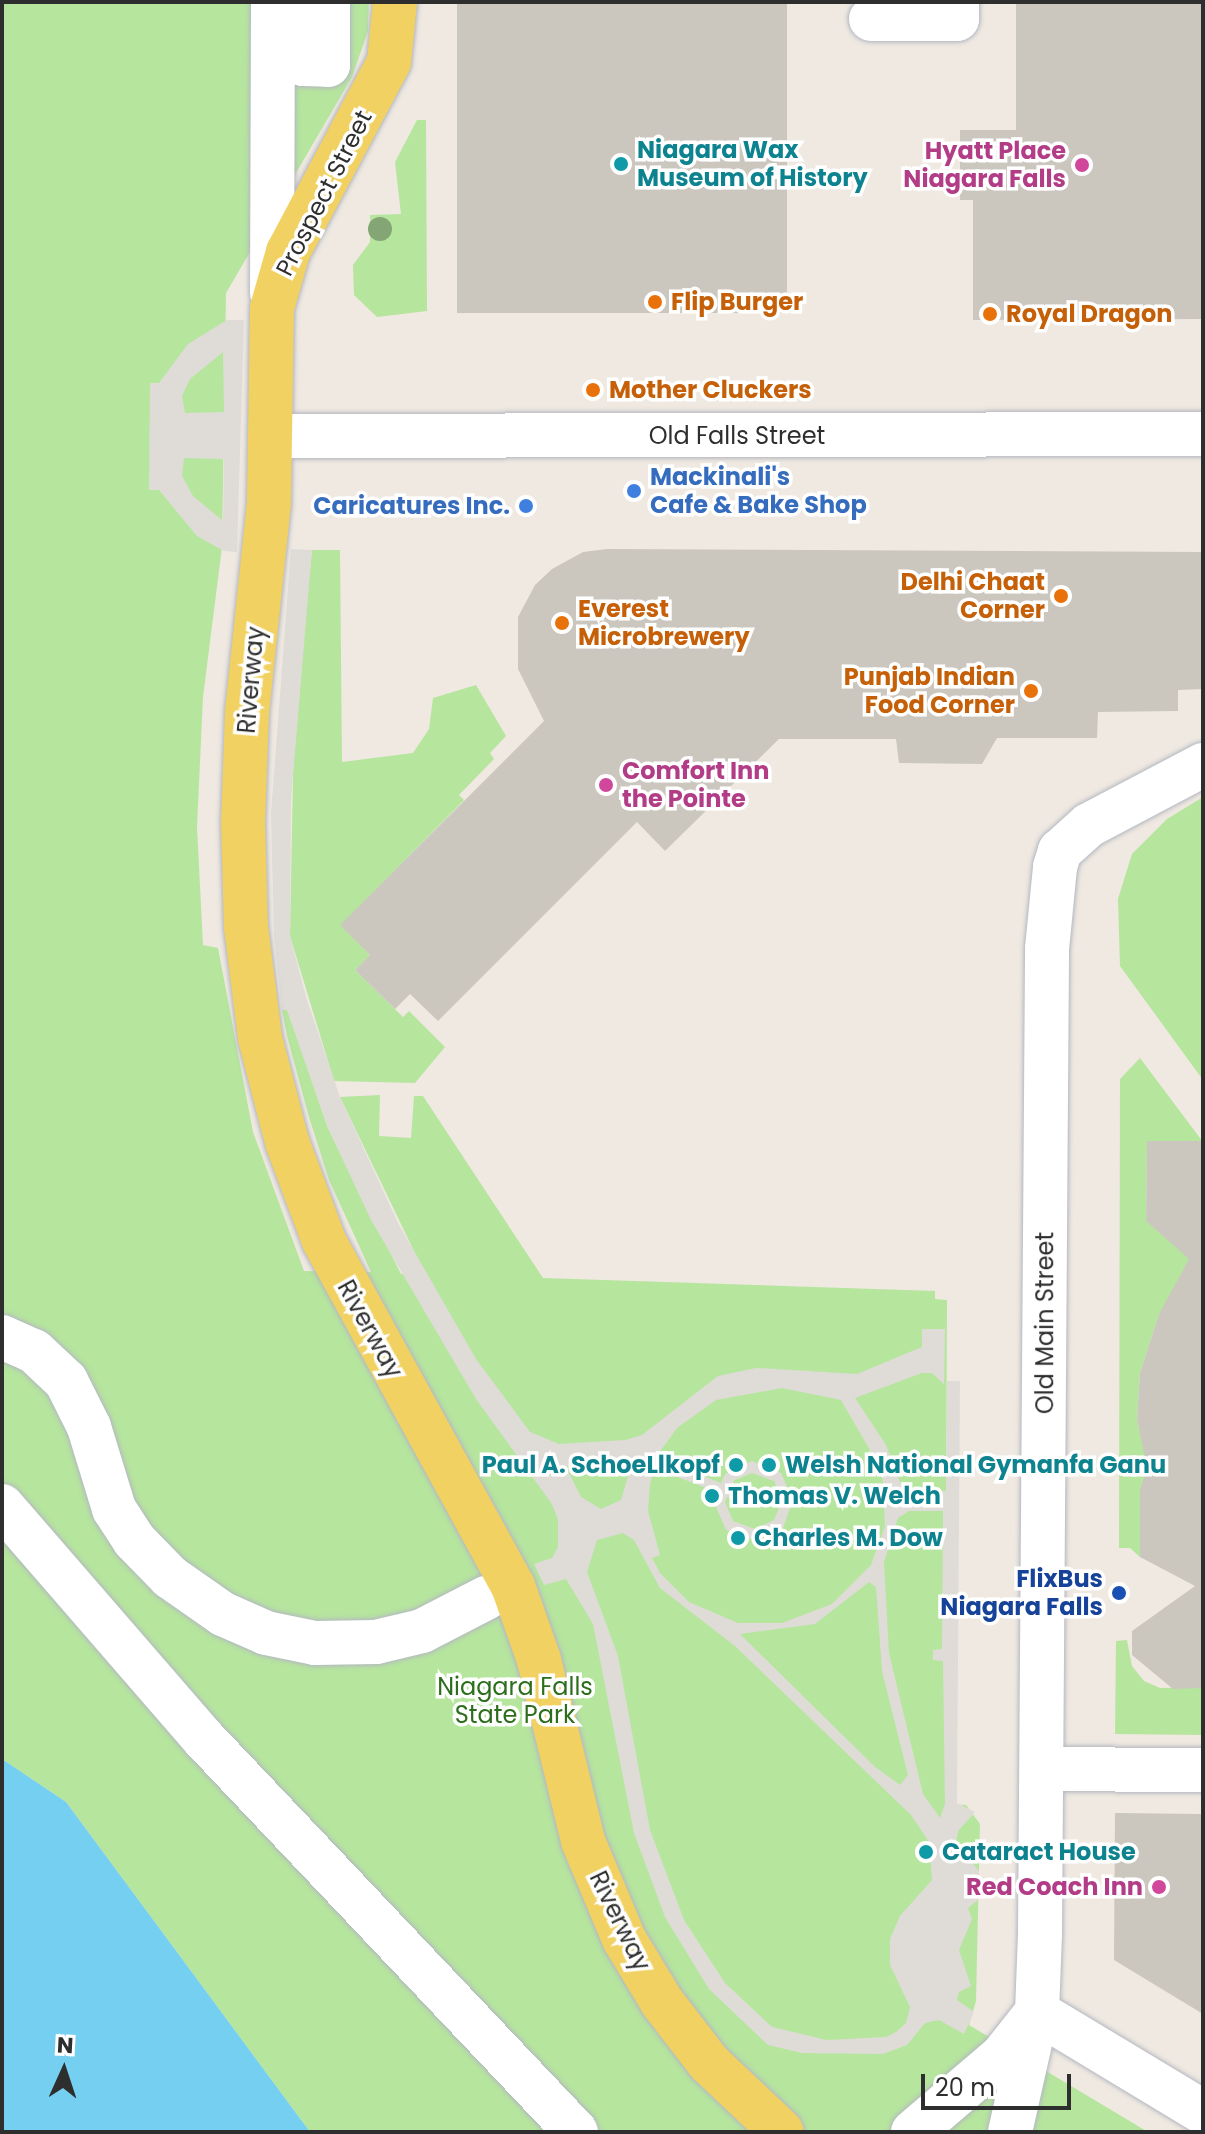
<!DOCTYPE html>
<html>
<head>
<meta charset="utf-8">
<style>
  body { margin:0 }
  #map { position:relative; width:1205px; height:2134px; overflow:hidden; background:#efe9e1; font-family:Poppins,sans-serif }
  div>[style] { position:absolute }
  .green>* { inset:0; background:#b6e59e }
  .plaza>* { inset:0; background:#dfdcd8 }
  .water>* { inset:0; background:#75cff0 }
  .building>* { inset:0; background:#cbc7bf; transform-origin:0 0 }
  .roads { filter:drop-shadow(0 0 2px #b4b7c1) drop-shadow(0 0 2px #b4b7c1) }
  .minor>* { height:44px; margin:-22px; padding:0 22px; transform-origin:22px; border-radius:22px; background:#fff }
  .major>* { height:44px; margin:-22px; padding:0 22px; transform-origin:22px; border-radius:22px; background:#f2d163 }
  .trees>* { width:24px; height:24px; margin:-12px; border-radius:50%; background:#84a574 }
  .dots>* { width:22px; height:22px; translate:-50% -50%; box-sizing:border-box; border:4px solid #fff; border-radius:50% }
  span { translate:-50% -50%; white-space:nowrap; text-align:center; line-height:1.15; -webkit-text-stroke:7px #fff; paint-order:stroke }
  .culture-label { font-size:24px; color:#0d838f; font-weight:700 }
  .left { translate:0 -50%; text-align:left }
  .right { translate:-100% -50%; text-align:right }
  .hotel-label { font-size:24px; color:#b23c85; font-weight:700 }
  .street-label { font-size:24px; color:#2e2e2e }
  .food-label { font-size:24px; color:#c56008; font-weight:700 }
  .shop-label { font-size:24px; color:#366cbe; font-weight:700 }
  .transit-label { font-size:24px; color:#164399; font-weight:700 }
  .park-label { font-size:24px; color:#2c6e1b }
  .frame { position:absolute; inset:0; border:4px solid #2e2e2e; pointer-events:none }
  .north { position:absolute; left:24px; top:2030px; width:80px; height:80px; -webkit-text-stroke:6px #fff; paint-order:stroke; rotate:3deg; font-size:22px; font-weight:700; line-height:32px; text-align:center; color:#2e2e2e }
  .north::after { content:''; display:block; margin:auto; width:28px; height:36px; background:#2e2e2e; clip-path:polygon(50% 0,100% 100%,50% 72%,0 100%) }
  .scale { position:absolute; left:921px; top:2074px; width:150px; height:36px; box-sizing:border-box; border:4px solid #2e2e2e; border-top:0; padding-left:10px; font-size:24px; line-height:28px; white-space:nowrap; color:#2e2e2e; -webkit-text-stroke:6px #fff; paint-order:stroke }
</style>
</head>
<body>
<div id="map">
  <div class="green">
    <div style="clip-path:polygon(2px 2px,369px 2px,368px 31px,352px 77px,226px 293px,222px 547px,203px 697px,197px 827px,203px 945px,218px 948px,253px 1132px,304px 1271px,371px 1272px,329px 1180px,309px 1117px,287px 1036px,282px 1010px,287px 1009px,328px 1128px,401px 1274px,425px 1274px,340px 1097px,380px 1095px,379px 1136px,411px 1138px,414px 1096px,423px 1096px,543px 1278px,935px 1291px,935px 1299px,947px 1300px,945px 1804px,966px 1805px,980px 1824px,976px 2001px,969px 2025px,1148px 2132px,310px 2132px,66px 1802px,2px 1759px)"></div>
    <div style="clip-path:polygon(417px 120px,426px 120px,427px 311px,377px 317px,354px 295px,353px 265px,370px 242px,370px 215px,401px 214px,395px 162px)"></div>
    <div style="clip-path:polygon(312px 550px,340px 550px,342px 762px,413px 753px,429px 729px,433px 698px,476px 685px,506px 736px,490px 753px,494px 759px,459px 795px,464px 800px,341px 925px,370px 955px,355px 970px,403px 1017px,409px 1011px,445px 1047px,415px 1083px,334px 1081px,290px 936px,294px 721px)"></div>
    <div style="clip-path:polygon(1203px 797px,1203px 1080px,1120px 966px,1118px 899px,1132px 854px,1167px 819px)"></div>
    <div style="clip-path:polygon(1140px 1058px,1203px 1142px,1158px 1141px,1147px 1152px,1146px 1220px,1197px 1264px,1159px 1314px,1140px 1373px,1137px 1419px,1152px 1480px,1140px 1490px,1141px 1558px,1130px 1548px,1119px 1548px,1120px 1079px)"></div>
    <div style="clip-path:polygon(1127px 1640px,1132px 1666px,1144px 1681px,1160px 1688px,1203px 1687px,1203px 1735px,1115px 1734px,1116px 1641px)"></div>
  </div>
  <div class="plaza">
    <div style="clip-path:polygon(evenodd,227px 320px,244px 320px,237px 552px,224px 551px,197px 536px,159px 490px,149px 490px,150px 383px,159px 383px,188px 344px,227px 320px,223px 352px,224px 412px,185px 413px,182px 396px,190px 379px,223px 352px,227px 320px,184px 458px,224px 459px,223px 521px,193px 496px,182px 476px,184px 458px)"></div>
    <div style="clip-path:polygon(evenodd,291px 549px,312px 550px,291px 799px,290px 936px,306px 997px,340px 1097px,398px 1223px,476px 1359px,530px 1432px,559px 1444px,625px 1440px,642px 1435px,718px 1376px,756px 1368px,857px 1374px,922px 1347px,922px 1329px,945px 1329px,944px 1384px,932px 1373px,922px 1373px,855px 1398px,886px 1445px,903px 1490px,946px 1491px,947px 1381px,960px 1381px,957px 1803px,975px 1812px,958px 1831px,956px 1843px,979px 1871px,979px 1899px,968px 1908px,972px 1919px,959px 1950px,971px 1986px,959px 1992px,957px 2000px,974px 2012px,964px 2034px,939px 2020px,925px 2023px,907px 2045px,883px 2054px,802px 2053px,768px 2045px,709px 1989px,665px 1917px,634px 1833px,593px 1624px,566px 1579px,544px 1585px,534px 1564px,552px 1558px,558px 1547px,558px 1520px,552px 1504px,476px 1399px,371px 1220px,328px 1128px,287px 1010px,282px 1010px,274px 936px,271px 813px,291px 549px,782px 1388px,841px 1400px,882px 1471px,885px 1526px,871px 1565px,832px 1604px,782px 1623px,738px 1623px,689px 1602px,660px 1573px,652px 1558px,660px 1555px,648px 1511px,650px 1484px,654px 1468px,717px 1492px,714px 1502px,726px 1530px,755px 1540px,783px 1528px,793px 1500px,781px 1473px,752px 1461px,725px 1474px,721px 1483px,656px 1457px,677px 1428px,716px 1400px,782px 1388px,291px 549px,574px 1460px,632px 1463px,621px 1500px,601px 1509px,581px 1497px,566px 1467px,574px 1460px,291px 549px,752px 1473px,774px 1481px,782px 1500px,774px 1520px,755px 1529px,733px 1521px,725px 1502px,727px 1497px,737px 1500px,739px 1495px,733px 1481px,752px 1473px,291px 549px,909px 1511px,943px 1511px,942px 1649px,933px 1650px,933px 1660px,943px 1661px,945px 1804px,940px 1818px,923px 1794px,889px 1653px,884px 1562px,898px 1518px,909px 1511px,291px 549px,623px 1533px,634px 1540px,660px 1588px,735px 1646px,911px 1815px,929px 1842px,932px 1880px,900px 1916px,890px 1939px,890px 1965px,910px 2007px,906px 2023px,896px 2032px,886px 2037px,827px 2040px,772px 2027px,725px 1983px,684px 1920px,650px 1830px,618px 1656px,587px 1572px,597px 1540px,623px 1533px,291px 549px,869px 1582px,876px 1587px,882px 1671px,908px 1775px,900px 1785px,874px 1766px,740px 1634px,815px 1624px,869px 1582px)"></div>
  </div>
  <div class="water">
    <div style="clip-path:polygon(2px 1759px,66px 1802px,310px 2132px,2px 2132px)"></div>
  </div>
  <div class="building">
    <div style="left:457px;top:2px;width:330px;height:311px"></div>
    <div style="clip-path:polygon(1016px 2px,1203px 2px,1203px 319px,973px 320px,973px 200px,960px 200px,960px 130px,1016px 130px)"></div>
    <div style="clip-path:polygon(607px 549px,1203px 552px,1203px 689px,1178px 690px,1178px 711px,1098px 712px,1097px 738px,997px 738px,982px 764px,899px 763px,896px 739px,779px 739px,665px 851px,637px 822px,438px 1021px,410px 994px,395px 1009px,355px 970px,370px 955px,340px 925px,544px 721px,518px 669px,518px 617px,535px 585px,552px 569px,583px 552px)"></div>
    <div style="clip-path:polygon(1147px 1141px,1203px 1141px,1203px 1688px,1173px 1689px,1132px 1655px,1132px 1631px,1195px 1586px,1140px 1557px,1140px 1490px,1147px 1468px,1137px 1419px,1140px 1373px,1159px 1314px,1189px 1259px,1146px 1221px)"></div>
    <div style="clip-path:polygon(1115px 1813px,1203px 1814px,1203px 2014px,1114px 1960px)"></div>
  </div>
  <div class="roads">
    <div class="minor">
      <div style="left:304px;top:2px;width:62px;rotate:90.9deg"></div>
      <div style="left:303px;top:64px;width:25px;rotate:2deg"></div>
      <div style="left:328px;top:65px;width:63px;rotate:-90deg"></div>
      <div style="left:871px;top:19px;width:86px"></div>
      <div style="left:957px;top:19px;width:17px;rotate:-90deg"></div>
      <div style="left:272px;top:293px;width:291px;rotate:-89.8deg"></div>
      <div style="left:272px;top:436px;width:931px;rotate:-0.12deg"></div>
      <div style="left:2px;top:1337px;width:35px;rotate:24deg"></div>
      <div style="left:34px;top:1351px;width:44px;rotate:43.2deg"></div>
      <div style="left:66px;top:1381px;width:51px;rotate:63.4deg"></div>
      <div style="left:89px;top:1427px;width:86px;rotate:73deg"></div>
      <div style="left:114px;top:1509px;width:37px;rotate:57deg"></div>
      <div style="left:134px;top:1540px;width:52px;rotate:45.8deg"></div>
      <div style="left:170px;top:1577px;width:65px;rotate:34.9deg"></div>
      <div style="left:223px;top:1614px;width:47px;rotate:23.8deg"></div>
      <div style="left:266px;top:1633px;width:50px;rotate:11.5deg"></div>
      <div style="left:315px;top:1643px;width:61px;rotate:-0.9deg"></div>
      <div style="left:376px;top:1642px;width:47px;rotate:-13.4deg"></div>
      <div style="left:422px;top:1631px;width:72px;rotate:-27.3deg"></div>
      <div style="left:2px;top:1506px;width:308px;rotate:49.1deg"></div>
      <div style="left:204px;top:1739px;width:541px;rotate:46.57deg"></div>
      <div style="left:1043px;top:1769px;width:160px;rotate:0.4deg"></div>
      <div style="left:1037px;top:2012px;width:194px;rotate:31.1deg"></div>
      <div style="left:913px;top:2132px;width:118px;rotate:-40.5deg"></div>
      <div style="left:1003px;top:2055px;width:48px;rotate:-51.7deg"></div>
      <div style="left:1010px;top:2132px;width:123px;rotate:-77.3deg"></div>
      <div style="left:1037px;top:2012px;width:78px;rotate:-87.8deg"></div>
      <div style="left:1040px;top:1934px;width:985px;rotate:-89.59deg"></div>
      <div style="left:1047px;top:949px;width:82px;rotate:-84.4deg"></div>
      <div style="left:1055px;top:867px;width:17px;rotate:-73deg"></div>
      <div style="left:1060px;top:851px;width:39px;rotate:-42deg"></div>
      <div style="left:1089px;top:825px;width:129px;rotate:-27.8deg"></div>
    </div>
    <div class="major">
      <div style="left:395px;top:2px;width:60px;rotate:95.7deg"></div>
      <div style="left:389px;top:62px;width:215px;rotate:118deg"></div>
      <div style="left:288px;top:252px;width:58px;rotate:105.9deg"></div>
      <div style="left:272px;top:308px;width:195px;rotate:90.9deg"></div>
      <div style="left:269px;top:503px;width:211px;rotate:96deg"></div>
      <div style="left:247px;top:713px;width:109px;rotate:92.1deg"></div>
      <div style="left:243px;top:822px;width:105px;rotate:88.4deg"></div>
      <div style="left:246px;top:927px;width:112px;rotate:82.8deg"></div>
      <div style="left:260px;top:1038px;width:107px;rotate:75.4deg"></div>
      <div style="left:287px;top:1142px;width:106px;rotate:69.5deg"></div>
      <div style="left:324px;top:1241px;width:393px;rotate:61.3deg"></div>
      <div style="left:513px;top:1586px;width:78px;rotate:70.6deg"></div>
      <div style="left:539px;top:1660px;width:186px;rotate:76.3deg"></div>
      <div style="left:583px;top:1841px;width:106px;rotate:67.3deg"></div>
      <div style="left:624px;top:1939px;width:74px;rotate:58.9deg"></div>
      <div style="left:662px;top:2002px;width:77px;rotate:52.4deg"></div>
      <div style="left:709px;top:2063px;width:100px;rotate:43.4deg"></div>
    </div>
  </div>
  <div class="trees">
    <div style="left:380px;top:229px"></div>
  </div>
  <div class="dots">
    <div style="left:621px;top:164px;background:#0f9aa8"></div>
    <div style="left:1082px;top:165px;background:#d1479c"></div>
    <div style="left:655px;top:302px;background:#e8710a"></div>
    <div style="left:990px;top:314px;background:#e8710a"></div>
    <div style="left:593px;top:390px;background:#e8710a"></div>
    <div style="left:634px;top:491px;background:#3f7fe0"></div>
    <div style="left:526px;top:506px;background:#3f7fe0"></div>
    <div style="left:1061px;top:596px;background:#e8710a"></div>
    <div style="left:562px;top:623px;background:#e8710a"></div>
    <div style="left:1031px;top:691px;background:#e8710a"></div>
    <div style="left:606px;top:785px;background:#d1479c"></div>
    <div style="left:736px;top:1465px;background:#0f9aa8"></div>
    <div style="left:769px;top:1465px;background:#0f9aa8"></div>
    <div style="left:712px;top:1496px;background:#0f9aa8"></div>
    <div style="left:738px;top:1538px;background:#0f9aa8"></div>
    <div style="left:1119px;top:1593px;background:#1a4fb4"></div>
    <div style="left:926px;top:1852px;background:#0f9aa8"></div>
    <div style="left:1159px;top:1887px;background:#d1479c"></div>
  </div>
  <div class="culture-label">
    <span class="left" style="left:637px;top:164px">Niagara Wax<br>Museum of History</span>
    <span class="right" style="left:720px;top:1465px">Paul A. SchoeLlkopf</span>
    <span class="left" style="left:785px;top:1465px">Welsh National Gymanfa Ganu</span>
    <span class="left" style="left:728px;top:1496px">Thomas V. Welch</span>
    <span class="left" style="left:754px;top:1538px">Charles M. Dow</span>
    <span class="left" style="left:942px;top:1852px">Cataract House</span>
  </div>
  <div class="hotel-label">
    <span class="right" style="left:1066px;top:165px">Hyatt Place<br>Niagara Falls</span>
    <span class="left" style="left:622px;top:785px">Comfort Inn<br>the Pointe</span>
    <span class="right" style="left:1143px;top:1887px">Red Coach Inn</span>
  </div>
  <div class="street-label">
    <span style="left:324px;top:193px;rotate:-63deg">Prospect Street</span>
    <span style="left:737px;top:436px">Old Falls Street</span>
    <span style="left:251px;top:680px;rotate:-85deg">Riverway</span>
    <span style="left:1045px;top:1323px;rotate:-90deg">Old Main Street</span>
    <span style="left:370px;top:1329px;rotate:61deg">Riverway</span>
    <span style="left:620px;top:1921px;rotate:64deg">Riverway</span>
  </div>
  <div class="food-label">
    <span class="left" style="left:671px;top:302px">Flip Burger</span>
    <span class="left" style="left:1006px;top:314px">Royal Dragon</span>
    <span class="left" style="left:609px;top:390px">Mother Cluckers</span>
    <span class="right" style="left:1045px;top:596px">Delhi Chaat<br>Corner</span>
    <span class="left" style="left:578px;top:623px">Everest<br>Microbrewery</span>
    <span class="right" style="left:1015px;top:691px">Punjab Indian<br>Food Corner</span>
  </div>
  <div class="shop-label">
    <span class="left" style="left:650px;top:491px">Mackinali's<br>Cafe &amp; Bake Shop</span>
    <span class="right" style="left:510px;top:506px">Caricatures Inc.</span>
  </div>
  <div class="transit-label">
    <span class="right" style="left:1103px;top:1593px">FlixBus<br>Niagara Falls</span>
  </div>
  <div class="park-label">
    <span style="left:515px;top:1701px">Niagara Falls<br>State Park</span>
  </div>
  <div class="frame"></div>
  <div class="north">N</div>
  <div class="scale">20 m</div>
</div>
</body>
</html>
